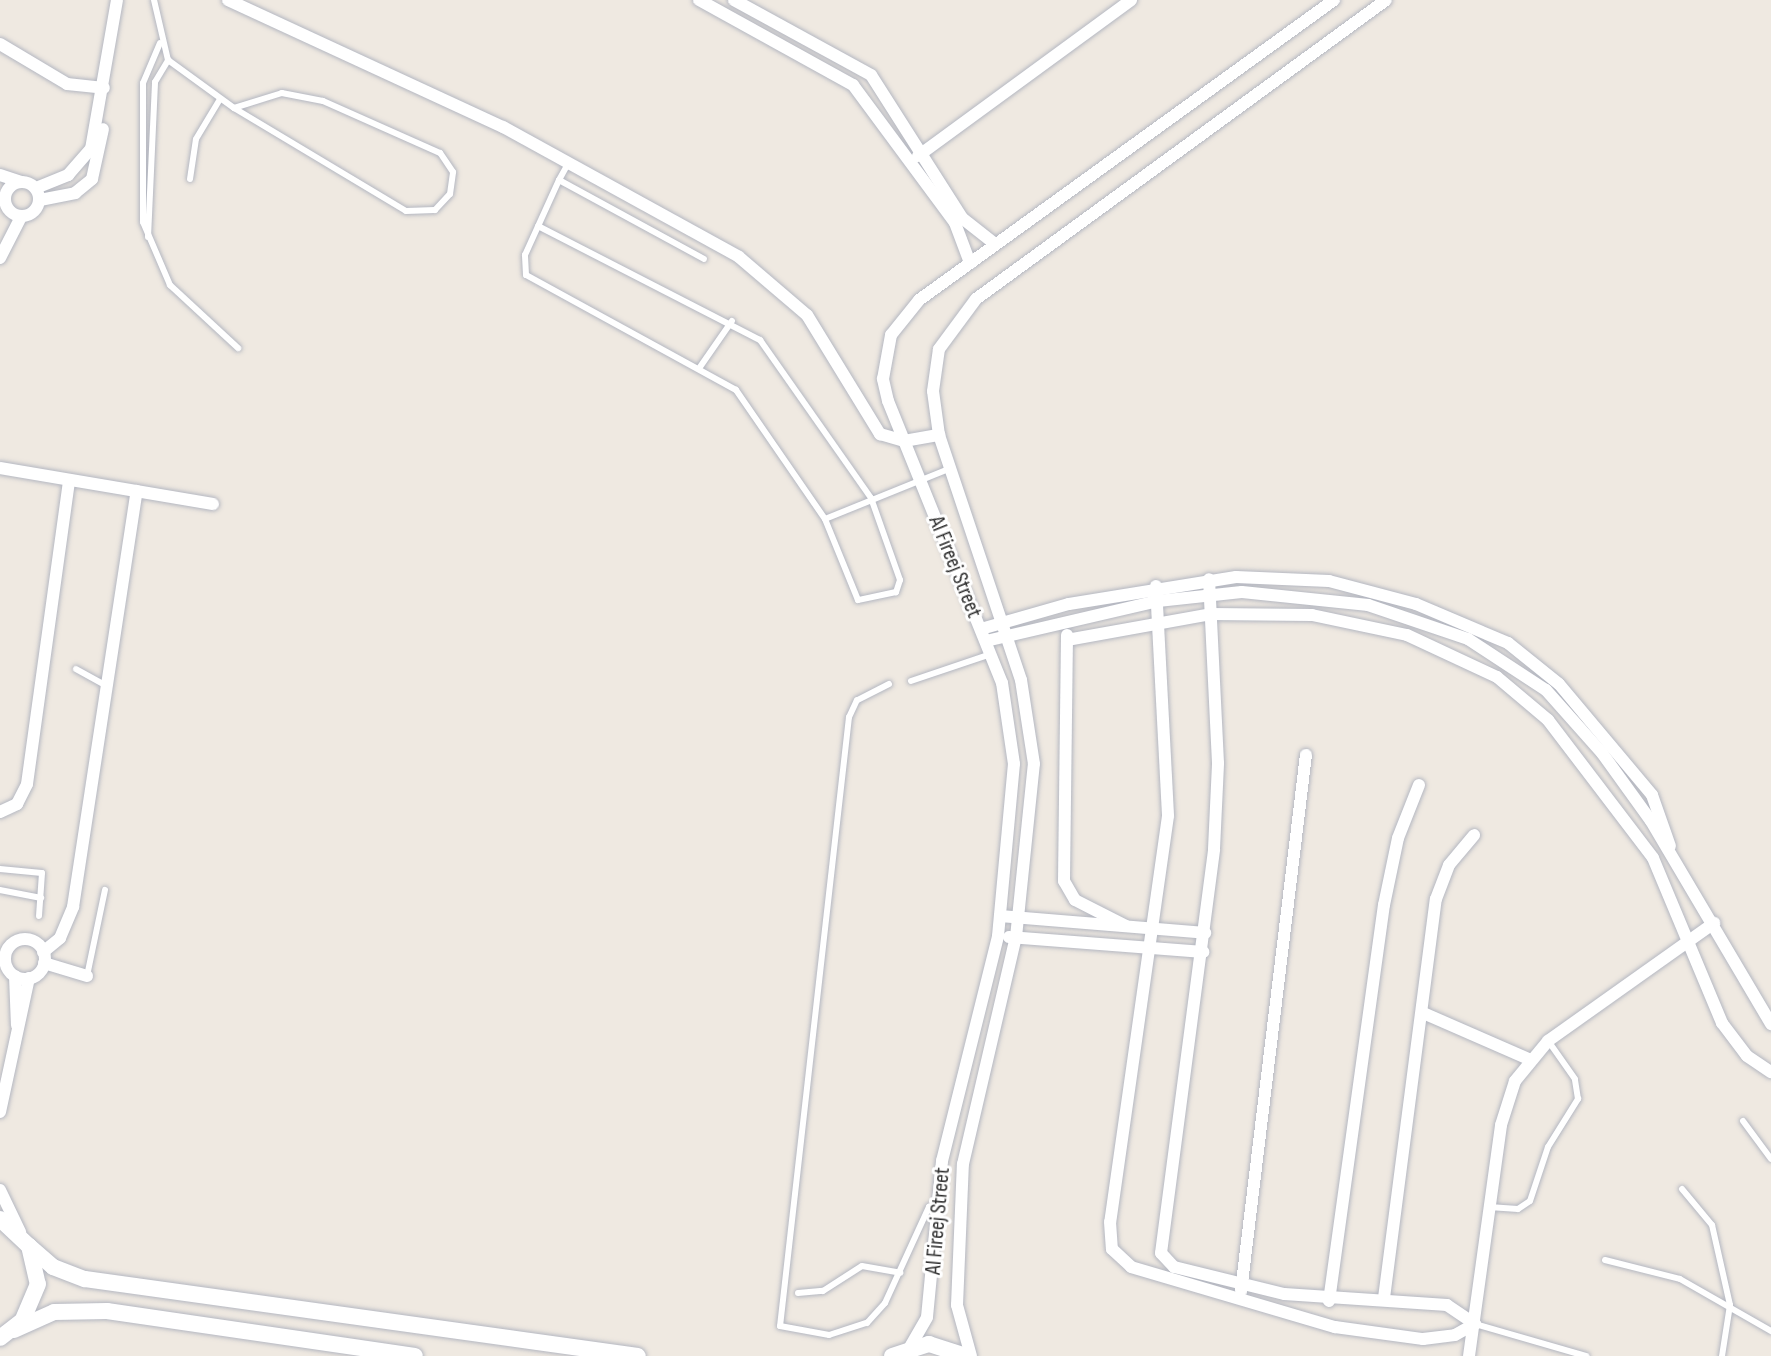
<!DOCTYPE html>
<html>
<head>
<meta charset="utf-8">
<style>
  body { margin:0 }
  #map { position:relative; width:1771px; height:1356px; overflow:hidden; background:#efe9e1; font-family:"Sofia Sans Condensed",sans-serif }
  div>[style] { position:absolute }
  .roads { filter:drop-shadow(0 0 2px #b4b7c1) drop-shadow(0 0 2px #b4b7c1) }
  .service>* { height:6px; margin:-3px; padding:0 3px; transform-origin:3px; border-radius:3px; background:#fff }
  .minor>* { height:12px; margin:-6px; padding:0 6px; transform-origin:6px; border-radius:6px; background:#fff }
  .minor>.ring { margin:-6px; padding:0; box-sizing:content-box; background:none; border:12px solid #fff; border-radius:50% }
  .tertiary>* { height:16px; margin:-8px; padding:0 8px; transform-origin:8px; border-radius:8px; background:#fff }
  span { translate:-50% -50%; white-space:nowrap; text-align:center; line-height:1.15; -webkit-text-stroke:6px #fff; paint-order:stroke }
  .street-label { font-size:22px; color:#2e2e2e }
</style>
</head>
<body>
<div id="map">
  <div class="roads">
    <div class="service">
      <div style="left:154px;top:0;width:62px;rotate:76.9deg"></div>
      <div style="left:168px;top:60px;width:82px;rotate:36deg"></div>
      <div style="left:234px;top:108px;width:200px;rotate:30.9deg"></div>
      <div style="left:406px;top:211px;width:29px;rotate:-2deg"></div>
      <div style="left:435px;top:210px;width:22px;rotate:-47deg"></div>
      <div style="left:450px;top:194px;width:22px;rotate:-82deg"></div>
      <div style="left:453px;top:172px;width:23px;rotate:-124deg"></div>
      <div style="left:440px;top:153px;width:128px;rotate:-156deg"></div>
      <div style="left:323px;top:101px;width:42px;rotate:-169deg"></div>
      <div style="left:282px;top:93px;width:50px;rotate:162.6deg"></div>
      <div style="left:160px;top:43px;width:43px;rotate:113deg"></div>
      <div style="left:143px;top:83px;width:139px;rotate:90deg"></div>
      <div style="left:143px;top:222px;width:69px;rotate:66.8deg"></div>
      <div style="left:170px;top:285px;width:93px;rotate:42.8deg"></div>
      <div style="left:190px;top:179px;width:40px;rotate:-81.5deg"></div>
      <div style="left:196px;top:139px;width:47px;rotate:-59deg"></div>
      <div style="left:559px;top:180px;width:165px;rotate:28.6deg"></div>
      <div style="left:538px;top:226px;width:250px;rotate:27.2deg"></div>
      <div style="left:760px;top:340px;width:193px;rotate:54.9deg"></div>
      <div style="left:871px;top:498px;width:87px;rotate:70.5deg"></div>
      <div style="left:900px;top:580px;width:13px;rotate:108deg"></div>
      <div style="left:896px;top:592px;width:39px;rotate:168deg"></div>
      <div style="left:858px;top:600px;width:87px;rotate:-112.2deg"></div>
      <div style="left:825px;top:519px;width:157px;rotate:-124.6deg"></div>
      <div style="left:736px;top:390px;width:239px;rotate:-151.3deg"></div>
      <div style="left:526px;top:275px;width:20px;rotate:-93deg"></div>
      <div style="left:525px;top:255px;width:82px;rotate:-65.6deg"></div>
      <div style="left:559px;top:180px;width:21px;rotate:-61deg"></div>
      <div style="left:148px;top:237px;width:155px;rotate:-87.4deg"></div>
      <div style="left:155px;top:82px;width:26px;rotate:-59deg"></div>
      <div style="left:700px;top:367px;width:56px;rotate:-55.2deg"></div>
      <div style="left:825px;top:519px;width:134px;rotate:-22deg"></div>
      <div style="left:76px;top:669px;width:35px;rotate:29deg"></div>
      <div style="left:911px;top:681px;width:84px;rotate:-18.6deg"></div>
      <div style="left:889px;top:684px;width:36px;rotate:153deg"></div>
      <div style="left:857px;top:700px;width:19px;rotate:115deg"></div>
      <div style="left:849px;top:717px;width:613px;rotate:96.46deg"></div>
      <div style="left:780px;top:1326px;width:50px;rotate:10.4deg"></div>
      <div style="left:829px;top:1335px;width:40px;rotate:-18deg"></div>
      <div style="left:867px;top:1323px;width:27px;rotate:-48deg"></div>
      <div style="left:885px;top:1303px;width:106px;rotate:-65.4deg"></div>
      <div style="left:929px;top:1207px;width:8px;rotate:-14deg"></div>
      <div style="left:0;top:869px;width:42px;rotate:5.4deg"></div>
      <div style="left:42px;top:873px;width:43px;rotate:94deg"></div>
      <div style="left:0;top:890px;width:42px;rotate:11deg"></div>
      <div style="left:87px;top:976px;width:88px;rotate:-78.2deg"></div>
      <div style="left:1743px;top:1121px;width:47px;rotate:53.6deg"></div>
      <div style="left:1682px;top:1189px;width:47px;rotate:50.2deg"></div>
      <div style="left:1712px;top:1225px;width:82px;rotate:77.3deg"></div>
      <div style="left:1730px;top:1305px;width:52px;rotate:98.9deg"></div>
      <div style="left:1489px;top:1207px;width:29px;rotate:4deg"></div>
      <div style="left:1518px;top:1209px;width:14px;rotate:-34deg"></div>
      <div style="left:1530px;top:1201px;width:57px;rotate:-71.6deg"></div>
      <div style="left:1548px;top:1147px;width:57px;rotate:-58deg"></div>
      <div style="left:1578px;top:1099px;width:20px;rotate:-99deg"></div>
      <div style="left:1575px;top:1079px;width:45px;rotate:-125.1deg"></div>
      <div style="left:1605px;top:1260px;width:77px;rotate:14.2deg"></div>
      <div style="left:1680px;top:1279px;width:105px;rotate:29.7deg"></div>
      <div style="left:798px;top:1293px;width:25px;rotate:-5deg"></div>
      <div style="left:823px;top:1291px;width:46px;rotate:-32.7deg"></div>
      <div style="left:862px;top:1266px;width:39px;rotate:10deg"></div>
      <div style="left:1475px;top:1324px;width:116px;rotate:16.1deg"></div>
    </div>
    <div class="minor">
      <div style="left:228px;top:0;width:303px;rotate:24.8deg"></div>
      <div style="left:503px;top:127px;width:269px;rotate:28.8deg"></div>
      <div style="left:739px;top:257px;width:89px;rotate:40.5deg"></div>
      <div style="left:807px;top:315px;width:140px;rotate:58.5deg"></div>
      <div style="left:880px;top:434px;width:25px;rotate:16deg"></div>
      <div style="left:904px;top:441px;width:36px;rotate:-10deg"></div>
      <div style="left:699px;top:0;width:176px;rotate:28.9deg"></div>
      <div style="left:853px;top:85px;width:172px;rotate:53.5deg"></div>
      <div style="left:955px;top:223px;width:43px;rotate:69.4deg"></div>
      <div style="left:734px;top:0;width:156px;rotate:28.7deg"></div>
      <div style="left:871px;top:75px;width:169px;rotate:57.5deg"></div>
      <div style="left:962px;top:218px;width:42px;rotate:38.2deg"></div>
      <div style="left:0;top:44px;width:78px;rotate:30.8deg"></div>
      <div style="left:67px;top:84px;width:37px;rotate:6deg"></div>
      <div style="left:918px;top:156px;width:264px;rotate:-36.2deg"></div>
      <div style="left:0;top:175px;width:23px;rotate:18deg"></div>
      <div class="ring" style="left:5px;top:182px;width:22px;height:22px"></div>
      <div style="left:36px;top:188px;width:35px;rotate:-22deg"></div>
      <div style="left:68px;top:175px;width:35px;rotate:-49deg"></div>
      <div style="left:91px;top:149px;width:151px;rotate:-80.1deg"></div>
      <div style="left:40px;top:200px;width:36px;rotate:-11deg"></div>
      <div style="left:75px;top:193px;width:22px;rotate:-39deg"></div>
      <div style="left:92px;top:179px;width:51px;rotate:-77.6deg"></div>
      <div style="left:0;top:258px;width:46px;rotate:-62.9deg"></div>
      <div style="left:0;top:468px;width:216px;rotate:9.6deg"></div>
      <div style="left:1156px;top:586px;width:230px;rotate:87deg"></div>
      <div style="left:1168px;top:816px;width:410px;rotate:98.1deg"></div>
      <div style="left:1110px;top:1222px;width:27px;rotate:86deg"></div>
      <div style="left:1112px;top:1249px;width:26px;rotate:43deg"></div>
      <div style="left:1131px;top:1267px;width:213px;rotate:16.4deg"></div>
      <div style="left:1335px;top:1327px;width:89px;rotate:7.8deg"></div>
      <div style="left:1423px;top:1339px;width:32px;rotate:-7deg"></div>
      <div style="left:1455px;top:1335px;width:23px;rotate:-29deg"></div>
      <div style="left:1475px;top:1324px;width:34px;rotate:-146deg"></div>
      <div style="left:1447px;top:1305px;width:163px;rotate:-176.1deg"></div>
      <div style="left:1284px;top:1294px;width:113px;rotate:-166.2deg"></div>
      <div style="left:1174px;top:1267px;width:19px;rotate:-133deg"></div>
      <div style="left:1161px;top:1253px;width:407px;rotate:-82.5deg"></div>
      <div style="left:1214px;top:849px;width:86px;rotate:-87.3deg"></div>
      <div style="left:1218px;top:763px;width:184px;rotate:-92.8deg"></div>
      <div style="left:981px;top:629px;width:91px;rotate:-15.9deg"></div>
      <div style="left:1069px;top:604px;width:169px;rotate:-9.2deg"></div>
      <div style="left:1236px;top:577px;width:93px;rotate:2.5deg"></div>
      <div style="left:1329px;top:581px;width:90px;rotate:14.8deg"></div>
      <div style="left:1416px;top:604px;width:100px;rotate:23deg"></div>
      <div style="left:1508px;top:643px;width:65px;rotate:38.8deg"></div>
      <div style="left:1559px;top:684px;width:145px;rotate:50deg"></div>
      <div style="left:1652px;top:795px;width:54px;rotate:70.6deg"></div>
      <div style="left:1067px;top:635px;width:246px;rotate:90.7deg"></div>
      <div style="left:1064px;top:881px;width:22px;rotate:60deg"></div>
      <div style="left:1075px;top:900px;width:57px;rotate:27deg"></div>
      <div style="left:1067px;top:640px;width:146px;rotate:-10.2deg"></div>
      <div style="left:1211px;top:614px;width:101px;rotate:0.6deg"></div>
      <div style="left:1312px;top:615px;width:97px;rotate:11.9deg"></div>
      <div style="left:1407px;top:635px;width:99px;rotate:25deg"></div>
      <div style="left:1497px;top:677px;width:67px;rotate:40.1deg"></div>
      <div style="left:1548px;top:720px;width:173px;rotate:52.7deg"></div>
      <div style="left:1653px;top:858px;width:179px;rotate:67.3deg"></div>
      <div style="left:1722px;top:1023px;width:41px;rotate:52.9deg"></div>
      <div style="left:1747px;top:1056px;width:29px;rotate:34deg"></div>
      <div style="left:986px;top:641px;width:177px;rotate:-13.1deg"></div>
      <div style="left:1158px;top:601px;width:84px;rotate:-6.1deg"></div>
      <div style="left:1242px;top:592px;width:127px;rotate:5.9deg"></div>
      <div style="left:1368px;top:605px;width:106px;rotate:18.8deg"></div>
      <div style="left:1468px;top:639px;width:93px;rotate:33.2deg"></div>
      <div style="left:1546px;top:690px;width:84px;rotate:48.4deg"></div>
      <div style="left:1602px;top:753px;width:84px;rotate:54.2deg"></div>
      <div style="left:1651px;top:821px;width:236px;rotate:59.4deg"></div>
      <div style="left:0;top:812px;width:19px;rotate:-25deg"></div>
      <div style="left:17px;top:804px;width:22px;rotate:-63deg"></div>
      <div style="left:27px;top:784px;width:307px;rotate:-82.1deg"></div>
      <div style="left:1000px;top:916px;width:206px;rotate:4.7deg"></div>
      <div style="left:1009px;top:937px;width:195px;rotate:4.4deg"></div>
      <div class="ring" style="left:5px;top:939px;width:28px;height:28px"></div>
      <div style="left:43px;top:952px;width:22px;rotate:-39deg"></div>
      <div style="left:60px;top:938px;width:34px;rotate:-67deg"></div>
      <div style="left:73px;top:907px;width:421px;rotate:-81.3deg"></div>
      <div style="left:44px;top:963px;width:45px;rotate:16.8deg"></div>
      <div style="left:15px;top:976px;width:49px;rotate:87.7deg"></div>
      <div style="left:1423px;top:1013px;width:116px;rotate:23.5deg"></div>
      <div style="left:0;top:1112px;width:137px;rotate:-77.8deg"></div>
      <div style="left:0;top:1190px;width:47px;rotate:64.5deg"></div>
      <div style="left:1241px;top:1291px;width:540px;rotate:-83.09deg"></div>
      <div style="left:1384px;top:1298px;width:402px;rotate:-82.6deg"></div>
      <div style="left:1436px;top:899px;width:36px;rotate:-69deg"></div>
      <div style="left:1449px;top:865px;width:39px;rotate:-50deg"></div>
      <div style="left:1329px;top:1301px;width:400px;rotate:-82.1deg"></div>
      <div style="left:1384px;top:905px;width:68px;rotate:-78.2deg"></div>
      <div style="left:1398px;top:838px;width:57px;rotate:-68.4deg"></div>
      <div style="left:910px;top:1347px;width:34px;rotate:-60deg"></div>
      <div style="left:927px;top:1317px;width:157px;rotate:-84.5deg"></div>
      <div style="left:942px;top:1161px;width:232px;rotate:-76deg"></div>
      <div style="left:998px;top:936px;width:173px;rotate:-84.7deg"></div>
      <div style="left:1014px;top:764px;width:82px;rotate:-98.4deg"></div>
      <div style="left:1002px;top:683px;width:304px;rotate:-112deg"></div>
      <div style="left:888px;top:401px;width:23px;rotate:-103deg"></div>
      <div style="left:883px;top:379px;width:45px;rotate:-79.7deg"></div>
      <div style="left:891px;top:335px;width:45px;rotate:-51.3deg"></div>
      <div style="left:919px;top:300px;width:512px;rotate:-35.86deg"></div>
      <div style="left:971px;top:1356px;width:53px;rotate:-105.4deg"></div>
      <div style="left:957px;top:1305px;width:141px;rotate:-87.6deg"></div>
      <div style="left:963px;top:1164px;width:233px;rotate:-76.9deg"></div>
      <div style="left:1016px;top:937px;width:174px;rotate:-84.1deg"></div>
      <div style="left:1034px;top:764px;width:85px;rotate:-98.8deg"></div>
      <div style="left:1021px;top:680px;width:258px;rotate:-108.5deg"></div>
      <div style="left:939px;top:435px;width:44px;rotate:-97.8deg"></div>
      <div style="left:933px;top:391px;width:42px;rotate:-81.9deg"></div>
      <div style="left:939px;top:349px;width:62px;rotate:-53.5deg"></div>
      <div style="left:976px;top:299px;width:507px;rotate:-36.1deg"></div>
      <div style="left:1469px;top:1356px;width:233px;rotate:-82.1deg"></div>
      <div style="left:1501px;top:1125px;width:46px;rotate:-72.3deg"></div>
      <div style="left:1515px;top:1081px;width:52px;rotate:-50.5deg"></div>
      <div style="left:1548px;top:1041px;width:204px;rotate:-35.4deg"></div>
    </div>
    <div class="tertiary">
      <div style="left:0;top:1219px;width:40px;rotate:43deg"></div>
      <div style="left:29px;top:1246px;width:39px;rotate:77deg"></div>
      <div style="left:38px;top:1284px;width:39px;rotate:113deg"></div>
      <div style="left:23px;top:1320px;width:29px;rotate:142deg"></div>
      <div style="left:29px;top:1246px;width:32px;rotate:41deg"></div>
      <div style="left:53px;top:1267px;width:34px;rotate:21deg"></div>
      <div style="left:85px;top:1279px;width:558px;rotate:7.93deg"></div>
      <div style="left:14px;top:1330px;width:44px;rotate:-24.2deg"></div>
      <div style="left:54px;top:1312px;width:53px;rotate:-1.1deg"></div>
      <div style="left:107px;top:1311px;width:311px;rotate:8.3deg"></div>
      <div style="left:892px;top:1356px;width:39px;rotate:-18deg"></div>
      <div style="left:929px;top:1344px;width:40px;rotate:18deg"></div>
    </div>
  </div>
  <div class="street-label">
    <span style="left:955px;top:567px;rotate:68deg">Al Fireej Street</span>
    <span style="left:938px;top:1221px;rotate:-85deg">Al Fireej Street</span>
  </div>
</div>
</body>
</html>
